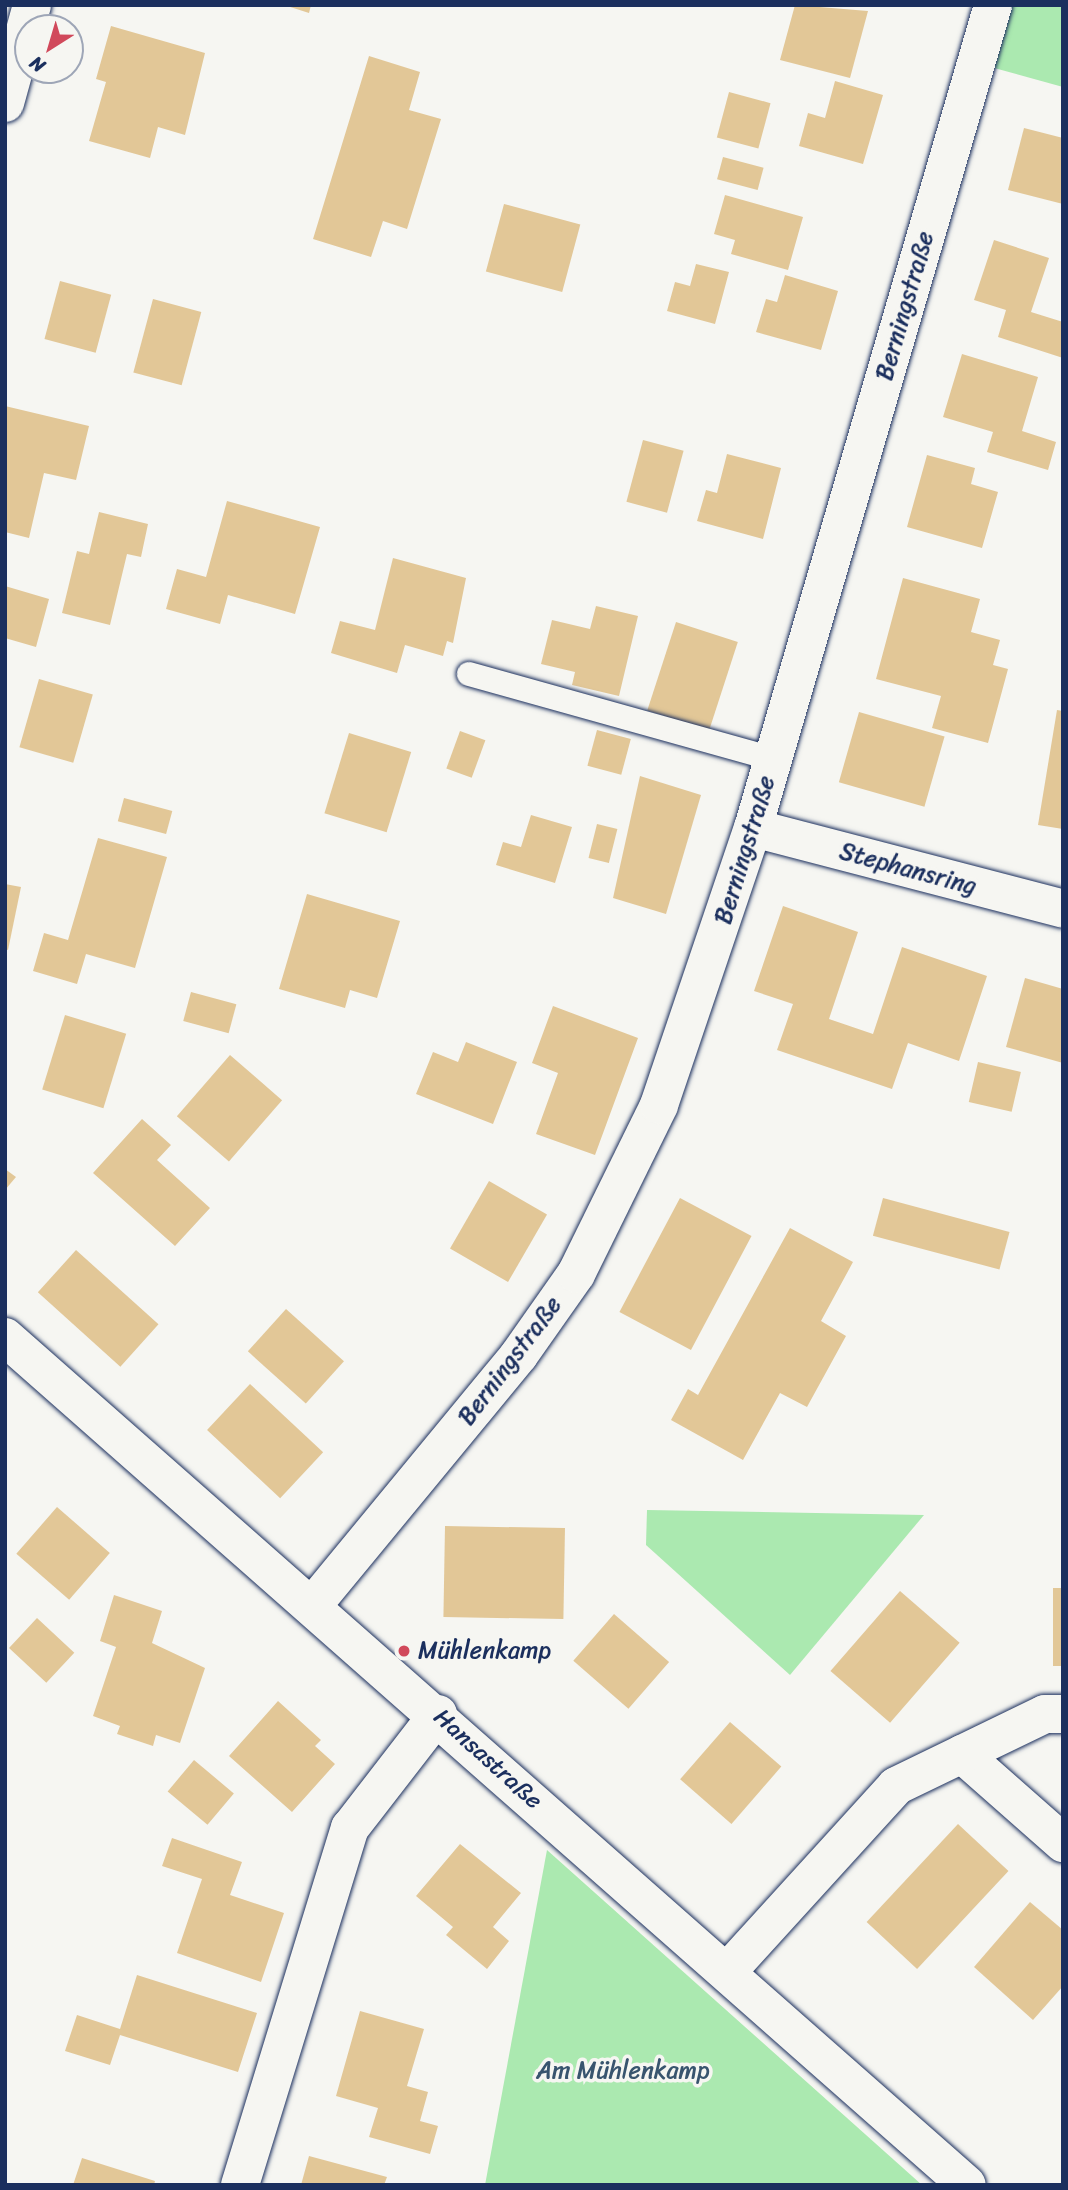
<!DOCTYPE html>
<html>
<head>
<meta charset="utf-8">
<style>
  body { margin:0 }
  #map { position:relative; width:1068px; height:2190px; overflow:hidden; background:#f6f6f2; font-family:Sriracha,sans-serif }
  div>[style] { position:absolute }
  .green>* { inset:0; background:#abe9b0 }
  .building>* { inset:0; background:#e2c797; transform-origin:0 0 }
  .roads { filter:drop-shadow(0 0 2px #1b2f5e) drop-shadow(0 0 2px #1b2f5e) }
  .lane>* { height:24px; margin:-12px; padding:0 12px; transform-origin:12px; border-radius:12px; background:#f6f6f2 }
  .street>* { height:38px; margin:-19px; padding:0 19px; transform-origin:19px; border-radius:19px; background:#f6f6f2 }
  .dots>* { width:19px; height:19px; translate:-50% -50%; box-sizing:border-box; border:4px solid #f6f6f2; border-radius:50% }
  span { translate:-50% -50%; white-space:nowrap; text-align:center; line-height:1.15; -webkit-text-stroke:7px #f6f6f2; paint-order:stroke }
  .street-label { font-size:24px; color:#1b2f5e }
  .poi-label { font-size:24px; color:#1b2f5e }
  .left { translate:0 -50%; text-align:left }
  .park-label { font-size:24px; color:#38546e }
  .frame { position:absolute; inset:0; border:7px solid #1b2f5e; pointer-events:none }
  .north { position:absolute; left:14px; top:14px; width:70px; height:70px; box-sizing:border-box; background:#f6f6f2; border:2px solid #9ea6b7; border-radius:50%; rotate:217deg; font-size:19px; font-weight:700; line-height:28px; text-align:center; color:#1b2f5e }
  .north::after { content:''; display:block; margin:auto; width:24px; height:32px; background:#d1495b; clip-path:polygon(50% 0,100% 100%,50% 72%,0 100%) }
</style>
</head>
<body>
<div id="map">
  <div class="green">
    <div style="clip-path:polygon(993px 5px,1063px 5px,1063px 87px,976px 63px)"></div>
    <div style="clip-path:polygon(647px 1510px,924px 1515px,790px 1675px,646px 1545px)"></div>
    <div style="clip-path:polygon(547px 1850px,922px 2185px,485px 2185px)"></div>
  </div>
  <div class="building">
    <div style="clip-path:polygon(284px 5px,311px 5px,309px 13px)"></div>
    <div style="clip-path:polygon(795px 5px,868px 11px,850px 78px,780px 60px)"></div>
    <div style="clip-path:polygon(111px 26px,205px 53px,185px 135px,158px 127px,150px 158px,89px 141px,106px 82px,96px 79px)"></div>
    <div style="clip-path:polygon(369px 56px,420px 72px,409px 110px,441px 119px,407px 229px,383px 221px,371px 257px,313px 239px)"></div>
    <div style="clip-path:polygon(835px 81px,883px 95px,863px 164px,799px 146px,808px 113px,825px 118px)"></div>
    <div style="left:729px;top:92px;width:43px;height:47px;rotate:15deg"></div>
    <div style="clip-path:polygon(1024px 128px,1063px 138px,1063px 204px,1008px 190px)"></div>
    <div style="left:723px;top:157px;width:42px;height:23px;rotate:15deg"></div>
    <div style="clip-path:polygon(725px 195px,803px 217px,788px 270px,731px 254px,735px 240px,714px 234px)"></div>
    <div style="left:504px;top:204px;width:79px;height:70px;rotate:15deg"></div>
    <div style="clip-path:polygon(994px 240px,1049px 258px,1031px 312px,1063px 322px,1063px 358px,998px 337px,1006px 310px,974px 300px)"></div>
    <div style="clip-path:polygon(696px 264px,729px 272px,715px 324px,667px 311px,675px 282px,690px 286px)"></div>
    <div style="clip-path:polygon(785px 275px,838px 291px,821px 350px,756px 332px,766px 299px,777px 302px)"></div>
    <div style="left:60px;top:281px;width:53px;height:60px;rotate:15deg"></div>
    <div style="left:153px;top:299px;width:50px;height:76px;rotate:15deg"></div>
    <div style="clip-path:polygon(962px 354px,1038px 377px,1022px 431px,1056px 442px,1048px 470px,987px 452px,993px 432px,943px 417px)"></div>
    <div style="clip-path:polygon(5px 406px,89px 426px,76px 480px,44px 473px,29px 538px,5px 532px)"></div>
    <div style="left:643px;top:440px;width:42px;height:64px;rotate:15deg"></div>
    <div style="clip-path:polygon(727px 454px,781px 468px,763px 539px,697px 521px,706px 490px,717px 493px)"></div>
    <div style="clip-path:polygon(927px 455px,975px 468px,971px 484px,998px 492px,982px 548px,907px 527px)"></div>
    <div style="clip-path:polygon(227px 501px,320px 527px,295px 614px,228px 595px,220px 624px,166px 609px,177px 569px,206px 577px)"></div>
    <div style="clip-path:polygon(99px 512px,148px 524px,141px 557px,127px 554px,110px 625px,62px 613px,77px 551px,89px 554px)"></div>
    <div style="clip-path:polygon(393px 558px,466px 578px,453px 643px,447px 641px,443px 656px,405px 645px,397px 673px,331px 653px,340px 621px,375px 630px)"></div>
    <div style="clip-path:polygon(903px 578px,980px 599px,971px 632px,1000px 640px,993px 665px,1008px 669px,988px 743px,932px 728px,941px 696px,876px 679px)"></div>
    <div style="clip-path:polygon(5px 586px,49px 599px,36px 647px,5px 638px)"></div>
    <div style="clip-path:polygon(596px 606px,638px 616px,619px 696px,572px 685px,575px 672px,541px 664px,552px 620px,590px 629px)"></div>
    <div style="left:676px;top:622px;width:65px;height:93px;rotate:18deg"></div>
    <div style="left:39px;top:679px;width:56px;height:71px;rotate:16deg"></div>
    <div style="clip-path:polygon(1057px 710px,1063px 711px,1063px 829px,1038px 825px)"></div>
    <div style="left:859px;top:712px;width:89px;height:73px;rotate:16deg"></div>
    <div style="left:597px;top:730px;width:35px;height:37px;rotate:15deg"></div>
    <div style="left:460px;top:731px;width:27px;height:40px;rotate:20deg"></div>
    <div style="left:349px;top:733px;width:65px;height:84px;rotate:17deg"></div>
    <div style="clip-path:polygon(640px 776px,701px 795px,666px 914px,613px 898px)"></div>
    <div style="left:124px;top:798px;width:50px;height:24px;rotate:15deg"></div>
    <div style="clip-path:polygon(531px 815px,572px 827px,555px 883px,496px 865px,503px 842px,521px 847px)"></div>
    <div style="left:597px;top:824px;width:21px;height:35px;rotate:14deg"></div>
    <div style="clip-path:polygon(98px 838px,167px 857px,135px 968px,86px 954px,77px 984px,33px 971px,44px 933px,68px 940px)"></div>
    <div style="clip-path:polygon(5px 884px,21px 887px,8px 950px,5px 949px)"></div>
    <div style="clip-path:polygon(307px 894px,400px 921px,377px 998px,350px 990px,345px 1008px,279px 989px)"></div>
    <div style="clip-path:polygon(783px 906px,858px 932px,829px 1019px,873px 1034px,902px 947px,987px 976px,959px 1061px,908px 1043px,892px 1089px,777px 1050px,793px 1004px,754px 991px)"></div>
    <div style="clip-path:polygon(1025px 978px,1063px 989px,1063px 1063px,1006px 1047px)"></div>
    <div style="left:191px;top:992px;width:47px;height:30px;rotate:15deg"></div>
    <div style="clip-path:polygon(553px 1006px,638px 1038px,595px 1155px,536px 1134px,558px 1073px,532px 1063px)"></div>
    <div style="left:65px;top:1015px;width:64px;height:78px;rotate:17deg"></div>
    <div style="clip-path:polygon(466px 1042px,517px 1062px,493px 1124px,416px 1094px,433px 1052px,458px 1062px)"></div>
    <div style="left:230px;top:1055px;width:69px;height:81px;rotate:41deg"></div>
    <div style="left:978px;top:1062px;width:44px;height:41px;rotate:13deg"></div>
    <div style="clip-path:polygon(142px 1119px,171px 1145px,157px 1160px,210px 1208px,175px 1246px,93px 1173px)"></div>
    <div style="clip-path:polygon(5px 1169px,16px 1177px,5px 1190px)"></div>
    <div style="left:489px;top:1181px;width:67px;height:78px;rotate:30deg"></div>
    <div style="left:680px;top:1198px;width:81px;height:129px;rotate:28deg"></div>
    <div style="left:883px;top:1198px;width:131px;height:39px;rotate:15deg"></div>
    <div style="clip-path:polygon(790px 1228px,853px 1262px,821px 1321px,846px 1336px,807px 1407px,780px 1393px,743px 1460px,671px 1420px,688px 1389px,698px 1395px)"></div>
    <div style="left:76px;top:1250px;width:111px;height:57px;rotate:42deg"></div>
    <div style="left:286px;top:1309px;width:78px;height:57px;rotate:42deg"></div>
    <div style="left:250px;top:1384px;width:100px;height:63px;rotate:43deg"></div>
    <div style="left:57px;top:1507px;width:70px;height:62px;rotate:41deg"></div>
    <div style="left:445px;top:1526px;width:120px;height:91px;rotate:1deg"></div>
    <div style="left:1053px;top:1588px;width:10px;height:78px"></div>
    <div style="left:900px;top:1591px;width:79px;height:106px;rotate:41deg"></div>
    <div style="clip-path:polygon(114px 1595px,162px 1611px,152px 1643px,205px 1668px,180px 1743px,156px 1735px,153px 1746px,117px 1734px,120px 1726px,93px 1716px,116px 1647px,100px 1641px)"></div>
    <div style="left:614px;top:1614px;width:73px;height:62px;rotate:41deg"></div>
    <div style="left:37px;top:1618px;width:51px;height:41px;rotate:43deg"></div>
    <div style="clip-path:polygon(278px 1701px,321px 1740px,315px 1746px,335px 1764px,292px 1812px,229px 1756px)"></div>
    <div style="left:730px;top:1722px;width:68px;height:76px;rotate:41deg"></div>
    <div style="left:194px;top:1760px;width:52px;height:41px;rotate:40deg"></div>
    <div style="left:958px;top:1824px;width:69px;height:134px;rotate:43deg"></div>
    <div style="clip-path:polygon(172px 1838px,242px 1862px,230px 1895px,284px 1913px,261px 1982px,177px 1953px,202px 1879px,162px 1866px)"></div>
    <div style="clip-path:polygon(460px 1844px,521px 1893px,493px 1927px,509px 1941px,487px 1969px,446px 1935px,453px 1927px,416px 1896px)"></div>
    <div style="clip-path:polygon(1030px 1902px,1063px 1930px,1063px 1986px,1033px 2020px,974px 1967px)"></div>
    <div style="clip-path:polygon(137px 1975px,257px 2013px,238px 2072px,120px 2035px,110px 2065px,65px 2051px,77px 2015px,120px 2029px)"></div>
    <div style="clip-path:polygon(360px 2011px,424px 2029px,407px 2086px,428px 2092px,420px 2121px,438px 2126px,430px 2154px,369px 2137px,378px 2108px,336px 2096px)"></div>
    <div style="clip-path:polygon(309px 2156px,387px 2177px,384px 2185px,301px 2185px)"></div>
    <div style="clip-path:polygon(82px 2158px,155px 2181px,154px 2185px,73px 2185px)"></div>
  </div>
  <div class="roads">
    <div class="lane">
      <div style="left:469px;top:674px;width:317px;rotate:15.6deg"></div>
    </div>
    <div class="street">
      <div style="left:5px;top:103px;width:102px;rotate:-74.6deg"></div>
      <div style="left:753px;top:828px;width:320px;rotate:14.6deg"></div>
      <div style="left:5px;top:1337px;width:1282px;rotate:41.4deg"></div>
      <div style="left:313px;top:1605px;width:324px;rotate:-50.5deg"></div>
      <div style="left:519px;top:1355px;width:99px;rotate:-54.9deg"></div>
      <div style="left:576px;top:1274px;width:188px;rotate:-63.8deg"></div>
      <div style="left:659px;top:1105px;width:293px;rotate:-71.3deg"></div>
      <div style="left:753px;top:828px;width:857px;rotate:-73.74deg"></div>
      <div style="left:962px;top:1754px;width:135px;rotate:41.4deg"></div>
      <div style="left:727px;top:1972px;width:251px;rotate:-47.7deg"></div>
      <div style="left:896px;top:1786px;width:165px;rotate:-25.8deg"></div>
      <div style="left:1045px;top:1714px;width:18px"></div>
      <div style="left:240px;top:2185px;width:374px;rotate:-72.9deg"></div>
      <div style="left:350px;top:1828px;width:144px;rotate:-52.3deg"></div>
    </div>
  </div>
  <div class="dots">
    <div style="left:404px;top:1651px;background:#d1495b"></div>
  </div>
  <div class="street-label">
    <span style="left:905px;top:306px;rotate:-74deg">Berningstraße</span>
    <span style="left:745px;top:850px;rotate:-73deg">Berningstraße</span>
    <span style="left:908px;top:869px;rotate:15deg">Stephansring</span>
    <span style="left:510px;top:1361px;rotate:-53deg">Berningstraße</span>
    <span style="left:488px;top:1759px;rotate:42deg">Hansastraße</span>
  </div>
  <div class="poi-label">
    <span class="left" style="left:418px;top:1651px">Mühlenkamp</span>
  </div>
  <div class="park-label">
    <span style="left:623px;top:2071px">Am Mühlenkamp</span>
  </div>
  <div class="frame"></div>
  <div class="north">N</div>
</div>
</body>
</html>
